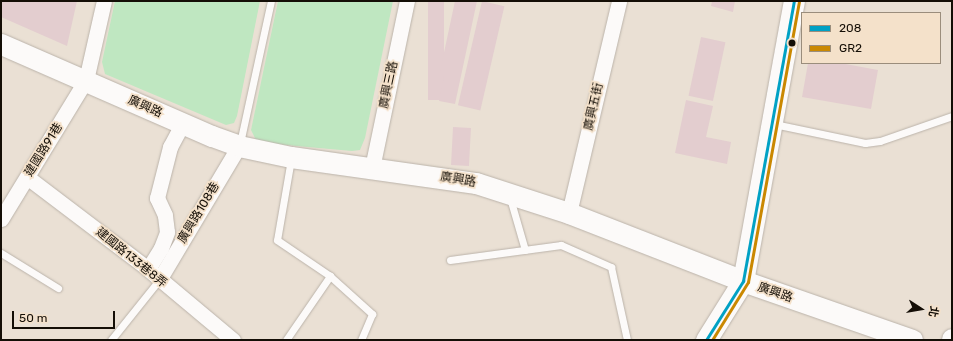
<!DOCTYPE html>
<html>
<head>
<meta charset="utf-8">
<style>
  body { margin:0 }
  #map { position:relative; width:953px; height:341px; overflow:hidden; background:#eae0d4; font-family:Rubik,"Noto Sans TC",sans-serif }
  div>[style] { position:absolute }
  .green>* { inset:0; background:#bfe7c1 }
  .building>* { inset:0; background:#e3cdcf; transform-origin:0 0 }
  .roads { filter:drop-shadow(0 0 1px #bbb3aa) drop-shadow(0 0 1px #bbb3aa) }
  .lane>* { height:7px; margin:-3.5px; padding:0 3.5px; transform-origin:3.5px; border-radius:3.5px; background:#fcfaf9 }
  .street>* { height:15px; margin:-7.5px; padding:0 7.5px; transform-origin:7.5px; border-radius:7.5px; background:#fcfaf9 }
  .secondary>* { height:21px; margin:-10.5px; padding:0 10.5px; transform-origin:10.5px; border-radius:10.5px; background:#fcfaf9 }
  .bus-1>* { height:3px; margin:-1.5px; padding:0 1.5px; transform-origin:1.5px; border-radius:1.5px; background:#01a1c4 }
  .bus-2>* { height:3px; margin:-1.5px; padding:0 1.5px; transform-origin:1.5px; border-radius:1.5px; background:#ca8801 }
  .dots>* { width:11px; height:11px; translate:-50% -50%; box-sizing:border-box; border:2px solid #f4e1ca; border-radius:50% }
  span { translate:-50% -50%; white-space:nowrap; text-align:center; line-height:1.15; -webkit-text-stroke:3.5px #f4e1ca; paint-order:stroke }
  .street-label { font-size:12px; color:#140e06 }
  .frame { position:absolute; inset:0; border:2px solid #140e06; pointer-events:none }
  .legend { position:absolute; left:801px; top:12px; width:140px; height:52px; box-sizing:border-box; background:#f4e1ca; border:1px solid #9a8d7c; margin:0; padding:5px 7px; list-style:none; font-size:12px; color:#140e06 }
  .legend li { display:flex; align-items:center; gap:8px; height:20px }
  .legend b { width:20px; border:1px solid #9a8d7c }
  .north { position:absolute; left:901px; top:289px; width:40px; height:40px; -webkit-text-stroke:3px #f4e1ca; paint-order:stroke; rotate:102deg; font-size:11px; font-weight:700; line-height:16px; text-align:center; color:#140e06 }
  .north::after { content:''; display:block; margin:auto; width:14px; height:18px; background:#140e06; clip-path:polygon(50% 0,100% 100%,50% 72%,0 100%) }
  .scale { position:absolute; left:12px; top:311px; width:103px; height:18px; box-sizing:border-box; border:2px solid #140e06; border-top:0; padding-left:5px; font-size:12px; line-height:14px; white-space:nowrap; color:#140e06; -webkit-text-stroke:3px #f4e1ca; paint-order:stroke }
</style>
</head>
<body>
<div id="map">
  <div class="green">
    <div style="clip-path:polygon(115px 1px,260px 1px,237px 116px,234px 123px,226px 125px,105px 74px,102px 62px)"></div>
    <div style="clip-path:polygon(278px 1px,393px 1px,365px 138px,360px 150px,352px 151px,264px 143px,256px 140px,251px 130px)"></div>
  </div>
  <div class="building">
    <div style="clip-path:polygon(1px 1px,77px 1px,67px 46px,1px 17px)"></div>
    <div style="left:428px;top:1px;width:16px;height:99px"></div>
    <div style="clip-path:polygon(455px 1px,477px 1px,455px 104px,439px 101px,444px 77px,439px 76px)"></div>
    <div style="left:482px;top:1px;width:23px;height:107px;rotate:13deg"></div>
    <div style="clip-path:polygon(712px 1px,735px 1px,733px 12px,711px 6px)"></div>
    <div style="left:701px;top:37px;width:25px;height:60px;rotate:12deg"></div>
    <div style="clip-path:polygon(808px 63px,840px 63px,878px 70px,871px 109px,802px 97px)"></div>
    <div style="clip-path:polygon(686px 100px,713px 106px,706px 137px,731px 142px,727px 164px,675px 153px)"></div>
    <div style="left:453px;top:127px;width:18px;height:38px;rotate:3deg"></div>
  </div>
  <div class="roads">
    <div class="lane">
      <div style="left:774px;top:124px;width:93px;rotate:11.8deg"></div>
      <div style="left:865px;top:143px;width:15px;rotate:-8deg"></div>
      <div style="left:880px;top:141px;width:76px;rotate:-19.1deg"></div>
      <div style="left:240px;top:143px;width:145px;rotate:-77.7deg"></div>
      <div style="left:291px;top:159px;width:82px;rotate:99.8deg"></div>
      <div style="left:277px;top:240px;width:64px;rotate:34.2deg"></div>
      <div style="left:330px;top:276px;width:57px;rotate:42.1deg"></div>
      <div style="left:372px;top:314px;width:28px;rotate:113deg"></div>
      <div style="left:510px;top:198px;width:54px;rotate:73.9deg"></div>
      <div style="left:1px;top:253px;width:67px;rotate:31.6deg"></div>
      <div style="left:450px;top:260px;width:112px;rotate:-7.7deg"></div>
      <div style="left:561px;top:245px;width:55px;rotate:23.7deg"></div>
      <div style="left:611px;top:267px;width:75px;rotate:77.6deg"></div>
      <div style="left:111px;top:340px;width:77px;rotate:-51.3deg"></div>
      <div style="left:286px;top:340px;width:78px;rotate:-55.5deg"></div>
    </div>
    <div class="street">
      <div style="left:372px;top:168px;width:171px;rotate:-78.2deg"></div>
      <div style="left:27px;top:177px;width:152px;rotate:37.2deg"></div>
      <div style="left:148px;top:269px;width:111px;rotate:39.9deg"></div>
      <div style="left:569px;top:213px;width:218px;rotate:-76.7deg"></div>
      <div style="left:1px;top:219px;width:163px;rotate:-58.6deg"></div>
      <div style="left:86px;top:80px;width:81px;rotate:-77.2deg"></div>
      <div style="left:148px;top:269px;width:25px;rotate:-58deg"></div>
      <div style="left:161px;top:248px;width:17px;rotate:-69deg"></div>
      <div style="left:167px;top:232px;width:17px;rotate:-97deg"></div>
      <div style="left:165px;top:215px;width:19px;rotate:-115deg"></div>
      <div style="left:157px;top:198px;width:53px;rotate:-75.7deg"></div>
      <div style="left:170px;top:147px;width:27px;rotate:-62deg"></div>
      <div style="left:159px;top:280px;width:156px;rotate:-59.2deg"></div>
    </div>
    <div class="secondary">
      <div style="left:1px;top:44px;width:230px;rotate:23.6deg"></div>
      <div style="left:212px;top:136px;width:29px;rotate:20deg"></div>
      <div style="left:239px;top:146px;width:53px;rotate:11.9deg"></div>
      <div style="left:291px;top:157px;width:187px;rotate:8deg"></div>
      <div style="left:476px;top:183px;width:98px;rotate:17.9deg"></div>
      <div style="left:569px;top:213px;width:187px;rotate:21.3deg"></div>
      <div style="left:743px;top:281px;width:179px;rotate:19.2deg"></div>
      <div style="left:706px;top:340px;width:70px;rotate:-57.9deg"></div>
      <div style="left:743px;top:281px;width:285px;rotate:-79.7deg"></div>
      <div style="left:952px;top:340px;width:1px;rotate:-90deg"></div>
    </div>
  </div>
  <div class="bus-1">
    <div style="left:706px;top:340px;width:70px;rotate:-57.9deg"></div>
    <div style="left:743px;top:281px;width:285px;rotate:-79.7deg"></div>
  </div>
  <div class="bus-2">
    <div style="left:712px;top:340px;width:68px;rotate:-58.2deg"></div>
    <div style="left:748px;top:282px;width:285px;rotate:-79.7deg"></div>
  </div>
  <div class="dots">
    <div style="left:792px;top:43px;background:#140e06"></div>
  </div>
  <div class="street-label">
    <span style="left:389px;top:85px;rotate:-78deg">廣興三路</span>
    <span style="left:145px;top:107px;rotate:24deg">廣興路</span>
    <span style="left:594px;top:107px;rotate:-77deg">廣興五街</span>
    <span style="left:44px;top:150px;rotate:-58deg">建國路91巷</span>
    <span style="left:458px;top:180px;rotate:10deg">廣興路</span>
    <span style="left:199px;top:213px;rotate:-59deg">廣興路108巷</span>
    <span style="left:131px;top:258px;rotate:39deg">建國路133巷8弄</span>
    <span style="left:775px;top:293px;rotate:19deg">廣興路</span>
  </div>
  <div class="frame"></div>
  <ul class="legend">
  <li><b style="height:5px;background:#01a1c4"></b>208</li>
  <li><b style="height:5px;background:#ca8801"></b>GR2</li>
  </ul>
  <div class="north">北</div>
  <div class="scale">50 m</div>
</div>
</body>
</html>
